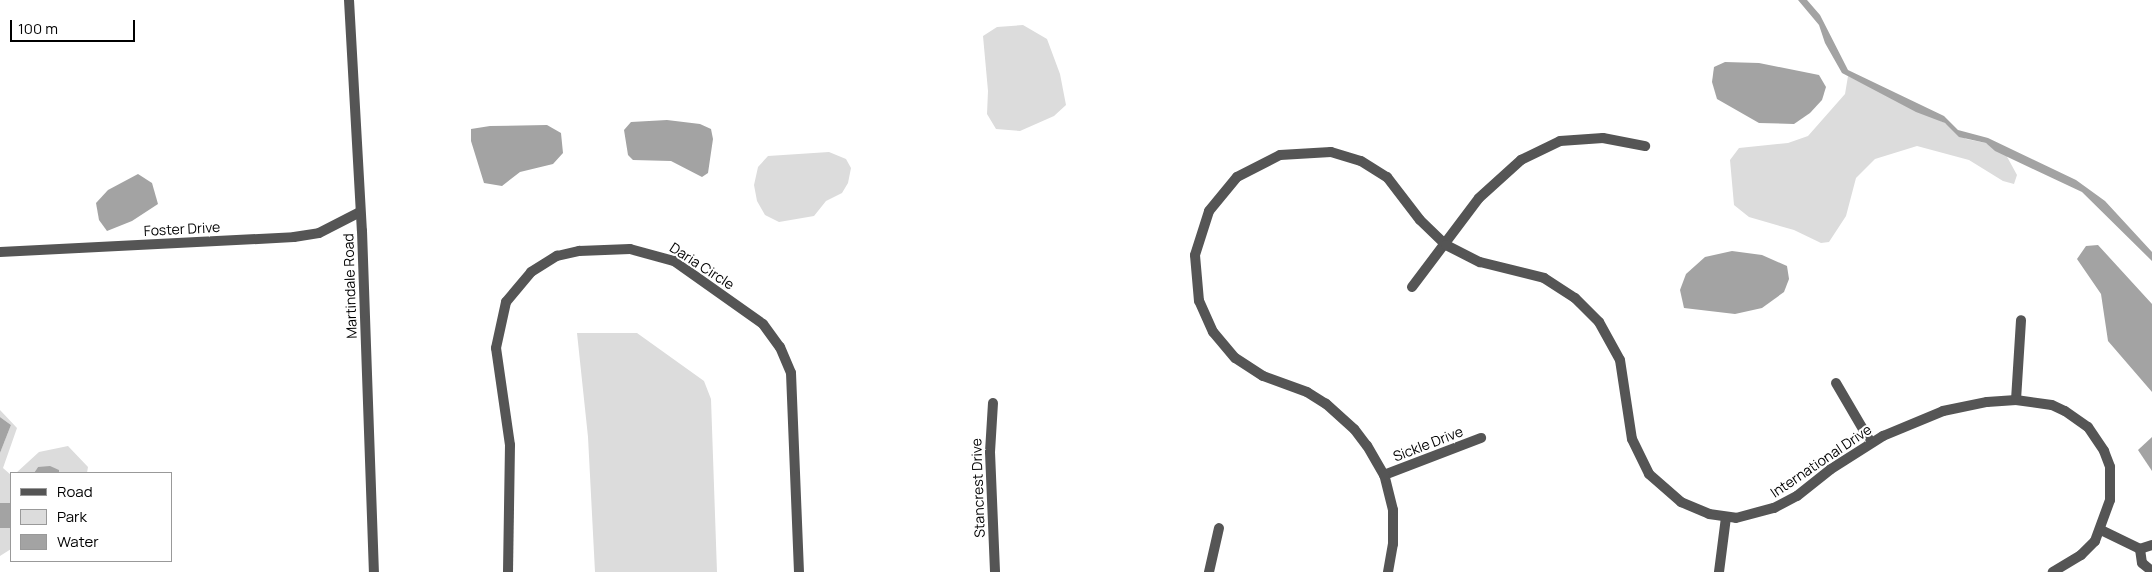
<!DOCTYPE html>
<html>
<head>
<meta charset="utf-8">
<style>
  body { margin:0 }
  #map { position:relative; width:2152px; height:572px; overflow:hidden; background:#fff; font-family:Manrope,sans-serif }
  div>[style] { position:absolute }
  .green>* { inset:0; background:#dcdcdc }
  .water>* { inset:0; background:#a3a3a3; transform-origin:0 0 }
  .minor>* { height:10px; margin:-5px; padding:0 5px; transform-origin:5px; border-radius:5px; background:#555 }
  .tertiary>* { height:10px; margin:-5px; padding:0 5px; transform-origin:5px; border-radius:5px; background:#555 }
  span { translate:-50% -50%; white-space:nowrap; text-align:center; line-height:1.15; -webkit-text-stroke:4px #fff; paint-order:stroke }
  .street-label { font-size:14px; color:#000 }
  .legend { position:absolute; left:10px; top:472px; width:162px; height:90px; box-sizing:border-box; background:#fff; border:1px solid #999; margin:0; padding:6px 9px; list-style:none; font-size:15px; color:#000 }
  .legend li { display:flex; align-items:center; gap:10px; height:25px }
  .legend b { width:25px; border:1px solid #999 }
  .scale { position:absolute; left:10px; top:20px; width:125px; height:22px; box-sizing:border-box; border:2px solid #000; border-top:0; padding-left:6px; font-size:15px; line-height:18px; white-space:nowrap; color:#000; -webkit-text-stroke:4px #fff; paint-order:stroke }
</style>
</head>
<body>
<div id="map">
  <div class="green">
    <div style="clip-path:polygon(1023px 25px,1047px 39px,1060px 74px,1066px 105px,1054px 116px,1020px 131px,996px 129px,987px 114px,988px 91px,983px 36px,997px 27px)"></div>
    <div style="clip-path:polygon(1848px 76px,1945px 123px,1966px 139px,1986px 143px,2005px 153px,2017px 175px,2014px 184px,2003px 181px,1969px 160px,1917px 146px,1875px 159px,1856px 178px,1846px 216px,1829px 242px,1821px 243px,1794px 230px,1749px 217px,1734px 205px,1730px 160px,1739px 148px,1788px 143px,1808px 136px,1845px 94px)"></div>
    <div style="clip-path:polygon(829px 152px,846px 159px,851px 168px,848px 183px,842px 193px,826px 201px,814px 216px,779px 222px,765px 215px,757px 201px,754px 185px,758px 167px,768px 156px)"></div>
    <div style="clip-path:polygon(577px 333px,637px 333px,704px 381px,711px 399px,717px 572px,595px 572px,588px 437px)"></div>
    <div style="clip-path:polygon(0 410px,17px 428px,3px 468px,11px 475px,11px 503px,0 503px,0 453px,11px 425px,0 417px)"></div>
    <div style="clip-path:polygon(68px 446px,88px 467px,87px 473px,59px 473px,59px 470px,38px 467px,34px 473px,16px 473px,39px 452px)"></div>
    <div style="clip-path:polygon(11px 526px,11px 549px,0 556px,0 528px)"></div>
  </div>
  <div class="water">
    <div style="clip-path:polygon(1798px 0,1807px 0,1820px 15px,1848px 70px,1944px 116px,1958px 130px,1988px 138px,2076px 180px,2105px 201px,2152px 252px,2152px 261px,2082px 192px,1995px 151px,1986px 143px,1959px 137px,1945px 123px,1916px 112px,1842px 73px,1825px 43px,1819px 25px)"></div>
    <div style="clip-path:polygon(1725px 62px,1759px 63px,1819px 75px,1826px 87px,1822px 100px,1810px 113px,1794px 124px,1759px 123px,1717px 99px,1712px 82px,1714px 67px)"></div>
    <div style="clip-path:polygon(667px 120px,700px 124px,711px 129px,713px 139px,708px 173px,702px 177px,671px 161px,633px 160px,628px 155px,624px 130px,631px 122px)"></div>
    <div style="clip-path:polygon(547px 125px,561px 133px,563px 153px,553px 164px,520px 172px,502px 186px,484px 183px,471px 141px,471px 129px,490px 126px)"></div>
    <div style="clip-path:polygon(138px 174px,152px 183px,158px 204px,132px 221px,107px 231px,99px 220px,96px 203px,108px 190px)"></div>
    <div style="clip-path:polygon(2098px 245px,2152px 304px,2152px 392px,2108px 341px,2101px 294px,2077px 259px,2086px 246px)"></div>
    <div style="clip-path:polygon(1732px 251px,1762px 255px,1787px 266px,1789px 279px,1784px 292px,1762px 308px,1735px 314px,1684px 308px,1680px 290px,1686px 274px,1705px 257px)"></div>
    <div style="clip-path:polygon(0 417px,11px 425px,0 453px)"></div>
    <div style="clip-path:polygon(2152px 437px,2152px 471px,2138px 450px)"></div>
    <div style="clip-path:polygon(50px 466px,59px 470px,59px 473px,34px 473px,38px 467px)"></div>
    <div style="left:0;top:503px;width:11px;height:25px"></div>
  </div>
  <div class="minor">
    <div style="left:0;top:252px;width:294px;rotate:-2.9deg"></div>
    <div style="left:294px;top:237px;width:25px;rotate:-9deg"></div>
    <div style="left:319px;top:233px;width:46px;rotate:-27.1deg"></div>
    <div style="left:1412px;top:287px;width:111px;rotate:-53deg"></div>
    <div style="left:1479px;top:198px;width:57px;rotate:-42.1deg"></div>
    <div style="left:1521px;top:160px;width:43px;rotate:-26deg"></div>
    <div style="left:1560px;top:141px;width:43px;rotate:-4deg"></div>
    <div style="left:1603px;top:138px;width:43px;rotate:10.8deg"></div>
    <div style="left:1836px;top:383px;width:69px;rotate:59.7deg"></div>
    <div style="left:2016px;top:400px;width:80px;rotate:-86.4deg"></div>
    <div style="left:993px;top:403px;width:49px;rotate:93.5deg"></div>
    <div style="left:990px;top:452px;width:120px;rotate:87.6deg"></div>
    <div style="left:1384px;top:475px;width:104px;rotate:-20.9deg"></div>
    <div style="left:2101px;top:530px;width:43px;rotate:26deg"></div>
    <div style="left:2152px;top:545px;width:13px;rotate:162deg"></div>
    <div style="left:2140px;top:549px;width:14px;rotate:82deg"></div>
    <div style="left:2142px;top:563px;width:13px;rotate:39deg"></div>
    <div style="left:508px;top:572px;width:127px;rotate:-89.1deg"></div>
    <div style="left:510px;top:445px;width:98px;rotate:-98.2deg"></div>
    <div style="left:496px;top:348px;width:47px;rotate:-77.7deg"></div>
    <div style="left:506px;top:302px;width:39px;rotate:-50deg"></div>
    <div style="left:531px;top:272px;width:31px;rotate:-32deg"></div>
    <div style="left:557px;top:256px;width:23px;rotate:-13deg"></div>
    <div style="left:579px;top:251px;width:51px;rotate:-2.2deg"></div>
    <div style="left:630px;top:249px;width:46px;rotate:15.3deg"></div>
    <div style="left:674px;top:261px;width:109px;rotate:35.3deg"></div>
    <div style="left:763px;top:324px;width:29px;rotate:54deg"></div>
    <div style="left:780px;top:347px;width:28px;rotate:67deg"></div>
    <div style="left:791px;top:373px;width:199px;rotate:87.7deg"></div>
    <div style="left:1209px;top:572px;width:45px;rotate:-77.2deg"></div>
    <div style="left:1388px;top:572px;width:28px;rotate:-80deg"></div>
    <div style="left:1393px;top:544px;width:34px;rotate:-90deg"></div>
    <div style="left:1393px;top:510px;width:36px;rotate:-104deg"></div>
    <div style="left:1384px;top:475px;width:34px;rotate:-120deg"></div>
    <div style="left:1367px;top:446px;width:21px;rotate:-127deg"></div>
    <div style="left:1354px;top:429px;width:38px;rotate:-138deg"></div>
    <div style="left:1326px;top:404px;width:22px;rotate:-148deg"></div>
    <div style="left:1307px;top:392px;width:47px;rotate:-160deg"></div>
    <div style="left:1263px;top:376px;width:33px;rotate:-147deg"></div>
    <div style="left:1235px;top:358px;width:34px;rotate:-130deg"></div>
    <div style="left:1213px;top:332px;width:34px;rotate:-114deg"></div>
    <div style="left:1199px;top:301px;width:46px;rotate:-95deg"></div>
    <div style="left:1195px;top:255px;width:46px;rotate:-72.3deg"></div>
    <div style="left:1209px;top:211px;width:44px;rotate:-50.5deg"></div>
    <div style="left:1237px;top:177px;width:48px;rotate:-27.1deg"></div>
    <div style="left:1280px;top:155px;width:51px;rotate:-3.4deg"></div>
    <div style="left:1331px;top:152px;width:31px;rotate:17deg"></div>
    <div style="left:1361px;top:161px;width:31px;rotate:32deg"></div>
    <div style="left:1387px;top:177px;width:54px;rotate:52.5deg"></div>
    <div style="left:1420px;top:220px;width:36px;rotate:44deg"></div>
    <div style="left:1446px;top:245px;width:38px;rotate:27deg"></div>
    <div style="left:1480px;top:262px;width:66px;rotate:14deg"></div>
    <div style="left:1544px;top:278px;width:37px;rotate:33deg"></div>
    <div style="left:1575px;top:298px;width:34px;rotate:45deg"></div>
    <div style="left:1599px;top:322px;width:43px;rotate:61.1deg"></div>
    <div style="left:1620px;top:360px;width:80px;rotate:81.4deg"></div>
    <div style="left:1632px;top:439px;width:39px;rotate:64deg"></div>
    <div style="left:1649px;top:474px;width:43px;rotate:41.2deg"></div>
    <div style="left:1681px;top:502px;width:30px;rotate:23deg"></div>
    <div style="left:1709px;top:514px;width:27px;rotate:8deg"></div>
    <div style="left:1736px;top:518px;width:39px;rotate:-15deg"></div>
    <div style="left:1774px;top:508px;width:26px;rotate:-28deg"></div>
    <div style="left:1797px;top:496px;width:43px;rotate:-38.5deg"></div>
    <div style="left:1831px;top:469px;width:62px;rotate:-32.4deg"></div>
    <div style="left:1883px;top:436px;width:65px;rotate:-22.6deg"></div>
    <div style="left:1943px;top:411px;width:45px;rotate:-11.6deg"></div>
    <div style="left:1987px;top:402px;width:29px;rotate:-4deg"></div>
    <div style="left:2016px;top:400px;width:36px;rotate:8deg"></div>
    <div style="left:2052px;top:405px;width:14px;rotate:25deg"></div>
    <div style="left:2065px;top:411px;width:28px;rotate:35deg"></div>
    <div style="left:2088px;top:427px;width:29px;rotate:56deg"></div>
    <div style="left:2104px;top:451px;width:17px;rotate:69deg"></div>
    <div style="left:2110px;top:467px;width:33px;rotate:90deg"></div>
    <div style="left:2110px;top:500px;width:44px;rotate:110.1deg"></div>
    <div style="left:2095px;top:541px;width:20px;rotate:135deg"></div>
    <div style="left:2081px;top:555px;width:33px;rotate:149deg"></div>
    <div style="left:1719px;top:572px;width:55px;rotate:-82.7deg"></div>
  </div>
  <div class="tertiary">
    <div style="left:349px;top:0;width:231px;rotate:86.8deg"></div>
    <div style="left:362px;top:231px;width:341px;rotate:88deg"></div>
  </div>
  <div class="street-label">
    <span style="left:182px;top:229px;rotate:-3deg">Foster Drive</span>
    <span style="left:702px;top:266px;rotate:33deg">Daria Circle</span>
    <span style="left:350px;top:286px;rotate:-92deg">Martindale Road</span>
    <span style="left:1428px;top:444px;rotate:-21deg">Sickle Drive</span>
    <span style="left:1821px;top:461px;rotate:-34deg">International Drive</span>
    <span style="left:978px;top:488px;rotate:-92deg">Stancrest Drive</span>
  </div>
  <ul class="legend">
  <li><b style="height:6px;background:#555"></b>Road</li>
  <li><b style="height:14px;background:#dcdcdc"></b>Park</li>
  <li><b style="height:14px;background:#a3a3a3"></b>Water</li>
  </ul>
  <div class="scale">100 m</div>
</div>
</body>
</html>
